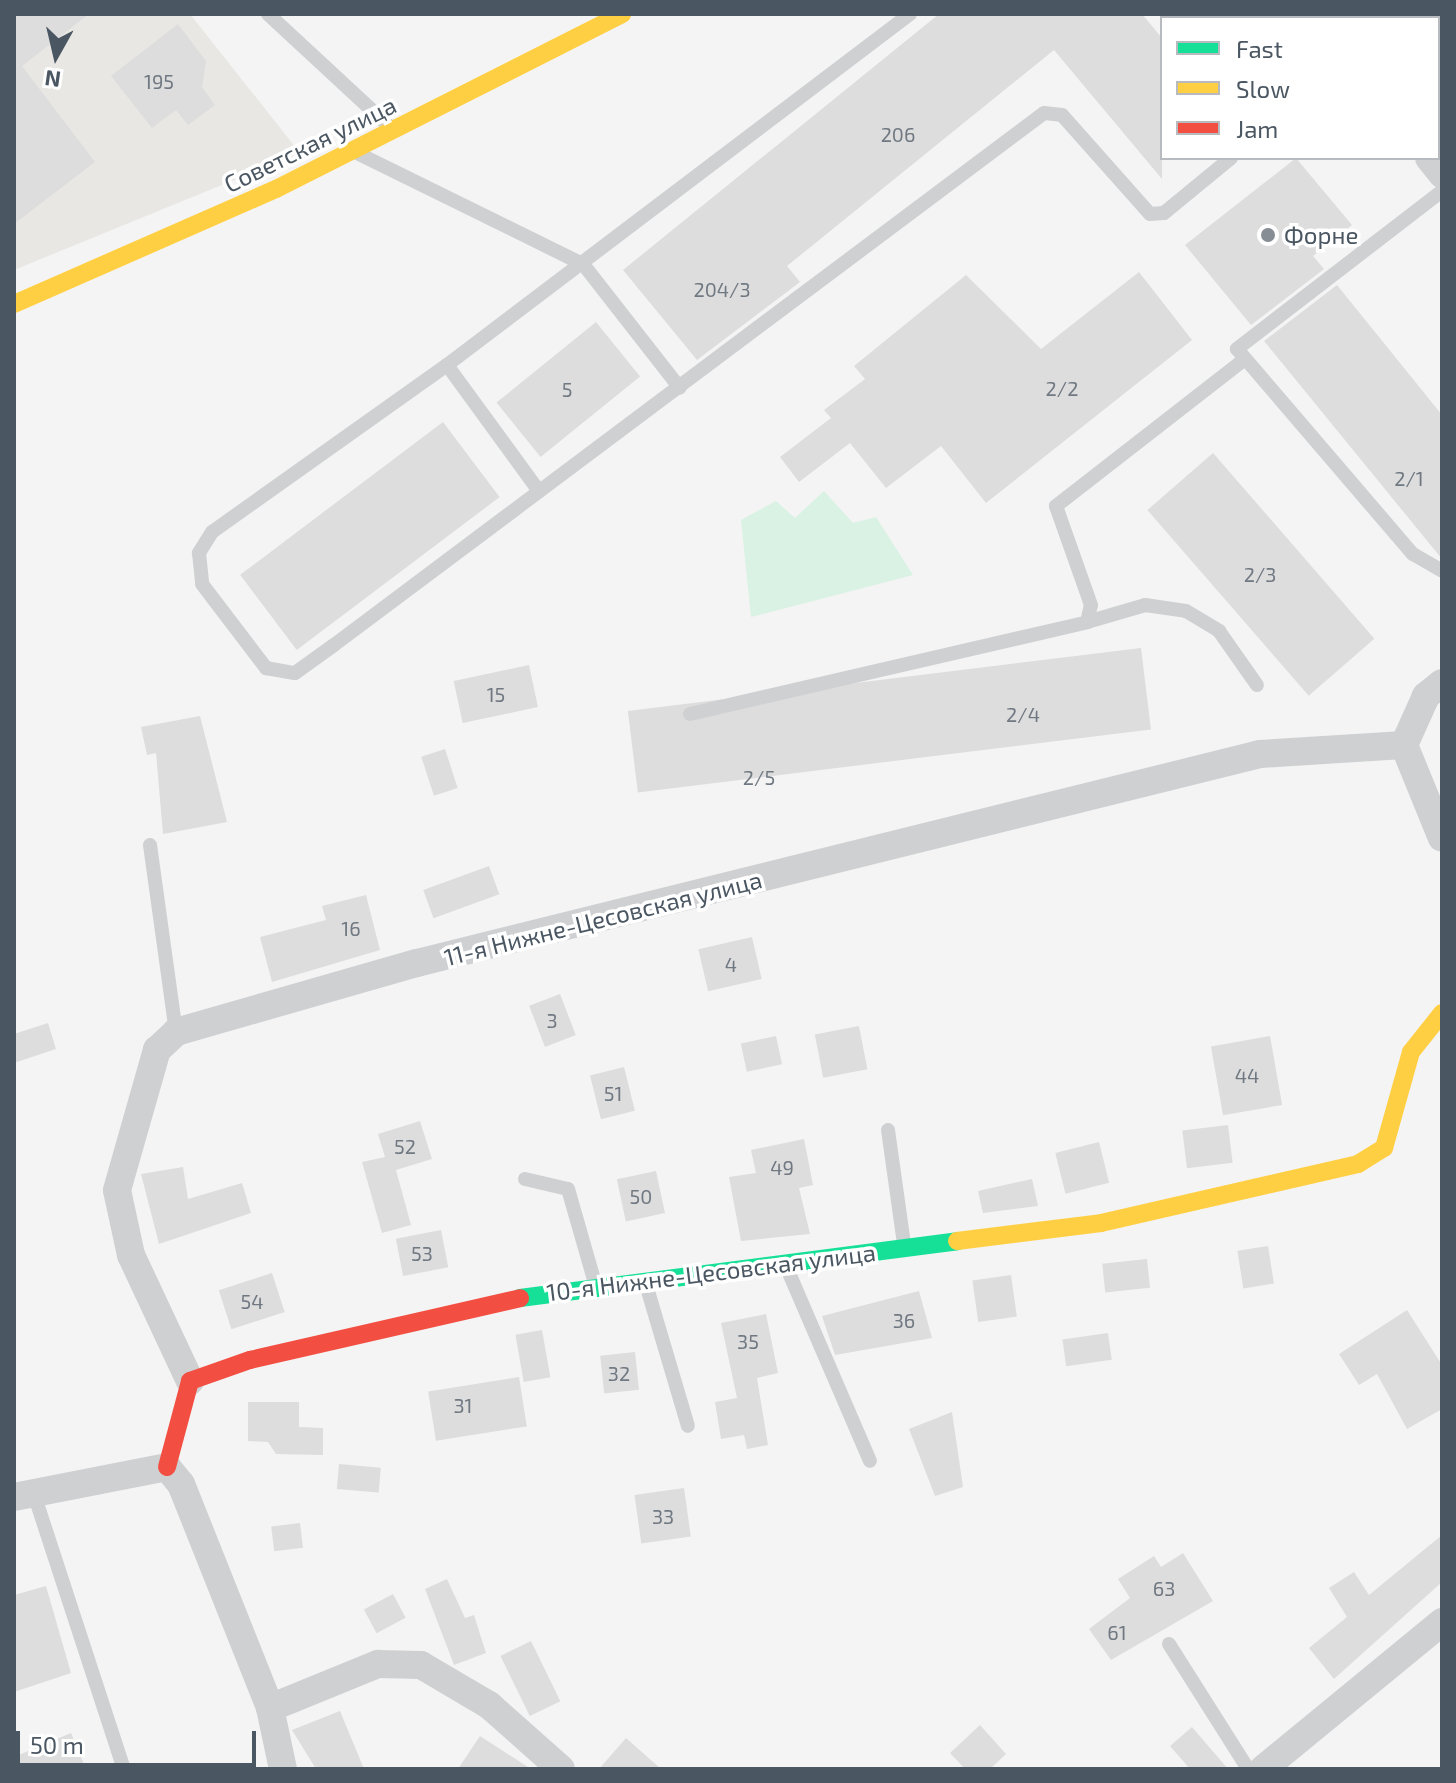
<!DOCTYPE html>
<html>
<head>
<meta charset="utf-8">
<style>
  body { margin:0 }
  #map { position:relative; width:1456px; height:1783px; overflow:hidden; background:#f4f4f4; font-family:"Exo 2",sans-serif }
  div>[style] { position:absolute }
  .commercial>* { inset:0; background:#e8e7e3 }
  .green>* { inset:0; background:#d9f2e3 }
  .building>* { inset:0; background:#ddddde; transform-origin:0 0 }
  .lane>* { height:14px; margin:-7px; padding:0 7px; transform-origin:7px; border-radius:7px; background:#ced0d2 }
  .street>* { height:28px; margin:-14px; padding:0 14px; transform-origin:14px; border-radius:14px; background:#ced0d2 }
  .fast>* { height:18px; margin:-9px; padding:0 9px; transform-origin:9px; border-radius:9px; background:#16e098 }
  .slow>* { height:18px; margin:-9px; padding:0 9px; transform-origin:9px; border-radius:9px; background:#ffcf43 }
  .jam>* { height:18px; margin:-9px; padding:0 9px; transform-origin:9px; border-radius:9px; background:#f24e42 }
  .dots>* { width:22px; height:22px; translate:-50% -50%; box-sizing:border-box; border:4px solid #fff; border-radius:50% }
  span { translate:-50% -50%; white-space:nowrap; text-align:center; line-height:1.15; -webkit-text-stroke:7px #fff; paint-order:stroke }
  .number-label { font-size:20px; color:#707881 }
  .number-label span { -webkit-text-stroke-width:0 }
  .street-label { font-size:24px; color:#4a5661 }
  .poi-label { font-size:24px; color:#4a5661 }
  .left { translate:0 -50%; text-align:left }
  .frame { position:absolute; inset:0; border:16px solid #4a5661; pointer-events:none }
  .legend { position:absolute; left:1160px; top:16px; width:280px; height:144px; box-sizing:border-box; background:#fff; border:2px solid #b7bbc0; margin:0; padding:10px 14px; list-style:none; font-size:24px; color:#4a5661 }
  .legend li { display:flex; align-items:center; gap:16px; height:40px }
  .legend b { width:40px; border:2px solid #b7bbc0 }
  .north { position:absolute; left:16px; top:16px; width:80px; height:80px; -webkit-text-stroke:6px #fff; paint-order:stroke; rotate:188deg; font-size:22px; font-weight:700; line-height:32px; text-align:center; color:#4a5661 }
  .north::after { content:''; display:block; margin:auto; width:28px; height:36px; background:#4a5661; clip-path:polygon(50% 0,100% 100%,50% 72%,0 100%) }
  .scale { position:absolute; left:16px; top:1731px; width:240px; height:36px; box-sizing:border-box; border:4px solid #4a5661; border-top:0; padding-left:10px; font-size:24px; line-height:28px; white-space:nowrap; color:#4a5661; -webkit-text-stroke:6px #fff; paint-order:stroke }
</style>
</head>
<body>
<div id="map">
  <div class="commercial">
    <div style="clip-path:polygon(14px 14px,190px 14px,300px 153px,14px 270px)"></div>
  </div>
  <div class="green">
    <div style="clip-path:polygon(824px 491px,853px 523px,876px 517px,913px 575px,751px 617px,741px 520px,776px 501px,795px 518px)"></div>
  </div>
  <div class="building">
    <div style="clip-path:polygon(14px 14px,89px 14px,22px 66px,95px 162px,14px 224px)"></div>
    <div style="clip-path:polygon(939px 14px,1142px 14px,1162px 38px,1162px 179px,1054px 50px,787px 266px,800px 282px,697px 360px,623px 270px)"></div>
    <div style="clip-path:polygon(178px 24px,206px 61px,202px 87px,215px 105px,188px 125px,176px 110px,152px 128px,111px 76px)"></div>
    <div style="clip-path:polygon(1296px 158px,1352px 225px,1313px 256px,1324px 269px,1251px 325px,1185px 245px)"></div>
    <div style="clip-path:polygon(1139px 272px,1192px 340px,986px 503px,941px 446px,886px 488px,850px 443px,799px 482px,780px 457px,831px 418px,824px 410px,865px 379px,854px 366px,966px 275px,1041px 349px)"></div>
    <div style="clip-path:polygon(1337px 285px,1442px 415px,1442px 559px,1264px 341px)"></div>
    <div style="left:596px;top:322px;width:70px;height:128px;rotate:51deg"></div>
    <div style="left:443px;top:422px;width:94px;height:254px;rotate:53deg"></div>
    <div style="left:1213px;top:453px;width:246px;height:87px;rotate:49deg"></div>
    <div style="left:1141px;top:648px;width:82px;height:517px;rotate:83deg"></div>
    <div style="left:529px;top:665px;width:43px;height:77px;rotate:78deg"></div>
    <div style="clip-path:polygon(200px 716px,227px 822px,163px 834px,156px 753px,147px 755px,141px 727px)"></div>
    <div style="left:445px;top:749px;width:41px;height:25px;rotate:72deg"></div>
    <div style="left:489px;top:866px;width:30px;height:70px;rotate:70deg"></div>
    <div style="clip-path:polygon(366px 895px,380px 950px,272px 982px,260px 937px,326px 920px,322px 906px)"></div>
    <div style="left:752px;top:937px;width:43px;height:55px;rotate:77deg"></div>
    <div style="left:560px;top:994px;width:44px;height:33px;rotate:69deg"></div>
    <div style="clip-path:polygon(48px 1023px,56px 1049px,14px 1063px,14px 1034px)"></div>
    <div style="left:859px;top:1026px;width:44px;height:45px;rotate:79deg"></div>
    <div style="left:776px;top:1036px;width:29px;height:36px;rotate:78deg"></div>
    <div style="left:1270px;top:1036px;width:70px;height:60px;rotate:80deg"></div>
    <div style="left:624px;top:1067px;width:45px;height:35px;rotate:76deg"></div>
    <div style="clip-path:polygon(420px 1121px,432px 1159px,396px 1170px,411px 1225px,382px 1233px,362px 1162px,385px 1157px,378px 1134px)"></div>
    <div style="left:1228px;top:1125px;width:38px;height:46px;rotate:83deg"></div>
    <div style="clip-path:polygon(804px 1139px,813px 1185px,799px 1188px,810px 1234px,741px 1241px,729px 1177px,756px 1173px,751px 1150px)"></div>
    <div style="left:1099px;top:1142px;width:42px;height:45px;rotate:76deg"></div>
    <div style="clip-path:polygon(183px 1167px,188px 1199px,242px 1183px,251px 1213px,159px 1244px,141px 1174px)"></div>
    <div style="left:656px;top:1171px;width:43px;height:40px;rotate:78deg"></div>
    <div style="clip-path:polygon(1032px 1179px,1038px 1206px,983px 1213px,978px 1191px)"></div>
    <div style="left:441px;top:1230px;width:38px;height:46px;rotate:79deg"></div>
    <div style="left:1268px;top:1246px;width:38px;height:31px;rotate:81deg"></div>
    <div style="left:1147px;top:1259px;width:29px;height:45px;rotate:84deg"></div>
    <div style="left:272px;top:1273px;width:41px;height:56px;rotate:72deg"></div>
    <div style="left:1011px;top:1275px;width:42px;height:39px;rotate:82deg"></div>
    <div style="clip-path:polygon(919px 1291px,932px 1338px,835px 1355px,822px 1316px)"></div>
    <div style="clip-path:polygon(1407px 1310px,1442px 1365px,1442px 1409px,1407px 1429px,1377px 1374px,1359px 1385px,1339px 1354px)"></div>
    <div style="clip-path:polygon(766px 1314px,778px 1373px,757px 1378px,768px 1445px,747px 1449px,744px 1435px,721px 1439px,715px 1402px,737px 1398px,721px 1323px)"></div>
    <div style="left:542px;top:1330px;width:48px;height:27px;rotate:80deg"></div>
    <div style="left:1108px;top:1333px;width:27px;height:46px;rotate:82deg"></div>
    <div style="left:635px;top:1352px;width:38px;height:35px;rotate:84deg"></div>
    <div style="left:519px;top:1377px;width:50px;height:92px;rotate:81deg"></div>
    <div style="clip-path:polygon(248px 1402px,299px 1402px,299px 1427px,323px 1428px,323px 1455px,276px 1454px,268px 1442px,248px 1441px)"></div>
    <div style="clip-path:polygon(952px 1412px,963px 1487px,935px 1496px,909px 1429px)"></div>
    <div style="left:339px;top:1464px;width:42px;height:25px;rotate:5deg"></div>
    <div style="left:684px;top:1488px;width:49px;height:50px;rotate:82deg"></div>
    <div style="left:300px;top:1523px;width:25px;height:29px;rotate:83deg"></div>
    <div style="clip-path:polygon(1442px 1535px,1442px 1582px,1334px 1679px,1309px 1648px,1347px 1617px,1329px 1588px,1354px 1572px,1369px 1595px)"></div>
    <div style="clip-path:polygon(1183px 1553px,1213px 1601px,1111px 1660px,1089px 1629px,1130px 1598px,1118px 1579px,1154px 1556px,1161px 1567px)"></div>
    <div style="clip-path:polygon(447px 1579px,465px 1618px,474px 1615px,486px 1653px,454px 1665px,425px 1589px)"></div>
    <div style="clip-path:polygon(46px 1586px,71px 1673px,14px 1692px,14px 1595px)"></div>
    <div style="left:393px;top:1594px;width:27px;height:33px;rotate:62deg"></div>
    <div style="left:531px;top:1641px;width:67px;height:34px;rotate:64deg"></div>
    <div style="clip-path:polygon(340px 1711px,364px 1769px,316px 1769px,292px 1730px)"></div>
    <div style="clip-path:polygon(980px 1725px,1006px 1754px,990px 1769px,965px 1769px,950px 1753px)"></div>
    <div style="clip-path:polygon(1192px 1727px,1228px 1769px,1190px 1769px,1170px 1746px)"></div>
    <div style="clip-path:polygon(71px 1733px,86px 1769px,14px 1769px,14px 1757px)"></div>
    <div style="clip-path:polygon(480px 1736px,531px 1769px,458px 1769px)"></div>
    <div style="clip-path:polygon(626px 1738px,661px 1769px,599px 1769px)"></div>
  </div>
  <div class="lane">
    <div style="left:268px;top:14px;width:163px;rotate:42.8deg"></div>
    <div style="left:910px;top:14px;width:581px;rotate:142.83deg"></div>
    <div style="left:447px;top:365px;width:288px;rotate:144.6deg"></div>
    <div style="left:212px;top:532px;width:25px;rotate:122deg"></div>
    <div style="left:199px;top:553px;width:31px;rotate:84deg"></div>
    <div style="left:202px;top:584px;width:106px;rotate:52.7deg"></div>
    <div style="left:266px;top:668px;width:29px;rotate:10deg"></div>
    <div style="left:295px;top:673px;width:48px;rotate:-35.7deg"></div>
    <div style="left:334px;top:645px;width:887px;rotate:-36.84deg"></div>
    <div style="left:1044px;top:113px;width:18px;rotate:6deg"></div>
    <div style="left:1062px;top:115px;width:132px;rotate:48.4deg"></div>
    <div style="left:1150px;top:214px;width:14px;rotate:-4deg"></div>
    <div style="left:1164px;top:213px;width:87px;rotate:-39.4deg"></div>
    <div style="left:1174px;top:14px;width:5px;rotate:53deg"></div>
    <div style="left:1408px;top:18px;width:6px;rotate:-39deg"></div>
    <div style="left:359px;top:154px;width:250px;rotate:26.2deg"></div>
    <div style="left:583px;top:264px;width:157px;rotate:52deg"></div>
    <div style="left:1442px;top:191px;width:259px;rotate:142.4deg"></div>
    <div style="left:1237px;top:349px;width:270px;rotate:49.4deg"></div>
    <div style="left:1413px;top:554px;width:34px;rotate:30deg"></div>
    <div style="left:447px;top:365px;width:156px;rotate:53.9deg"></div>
    <div style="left:1087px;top:622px;width:60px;rotate:-16.3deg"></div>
    <div style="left:1145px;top:605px;width:41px;rotate:8.3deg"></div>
    <div style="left:1186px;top:611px;width:39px;rotate:31deg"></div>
    <div style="left:1219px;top:631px;width:66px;rotate:54.9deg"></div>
    <div style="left:690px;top:714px;width:408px;rotate:-13deg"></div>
    <div style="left:1087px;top:622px;width:17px;rotate:-77deg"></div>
    <div style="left:1091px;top:605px;width:105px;rotate:-109.5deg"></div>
    <div style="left:1056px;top:506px;width:239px;rotate:-37.9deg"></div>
    <div style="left:150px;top:845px;width:189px;rotate:82.1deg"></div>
    <div style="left:888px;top:1130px;width:115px;rotate:82deg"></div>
    <div style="left:525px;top:1179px;width:44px;rotate:13.1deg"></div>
    <div style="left:568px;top:1189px;width:98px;rotate:74deg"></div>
    <div style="left:786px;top:1266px;width:212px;rotate:66.7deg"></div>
    <div style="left:645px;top:1281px;width:151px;rotate:73.5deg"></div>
    <div style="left:33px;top:1491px;width:293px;rotate:71.9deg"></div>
    <div style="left:1169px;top:1644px;width:148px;rotate:57.7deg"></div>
  </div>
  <div class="street">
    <div style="left:1312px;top:14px;width:5px;rotate:53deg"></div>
    <div style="left:1429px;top:158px;width:21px;rotate:51deg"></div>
    <div style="left:1442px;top:683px;width:21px;rotate:141deg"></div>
    <div style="left:1426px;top:696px;width:54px;rotate:114.2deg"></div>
    <div style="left:1404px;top:745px;width:100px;rotate:67.8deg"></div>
    <div style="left:190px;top:1381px;width:139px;rotate:-115.1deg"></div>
    <div style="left:131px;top:1255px;width:66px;rotate:-102.2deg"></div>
    <div style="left:117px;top:1190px;width:146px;rotate:-74.1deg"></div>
    <div style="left:157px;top:1050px;width:26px;rotate:-43deg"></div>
    <div style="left:176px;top:1032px;width:251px;rotate:-16deg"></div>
    <div style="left:417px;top:963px;width:869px;rotate:-13.92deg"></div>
    <div style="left:1260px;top:754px;width:144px;rotate:-3.6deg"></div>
    <div style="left:14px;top:1497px;width:156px;rotate:-11.1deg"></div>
    <div style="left:167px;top:1467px;width:22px;rotate:51deg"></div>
    <div style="left:181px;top:1484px;width:241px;rotate:68.3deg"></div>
    <div style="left:270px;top:1708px;width:62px;rotate:78deg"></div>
    <div style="left:270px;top:1708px;width:117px;rotate:-22.2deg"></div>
    <div style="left:378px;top:1664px;width:43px;rotate:1.3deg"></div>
    <div style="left:421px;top:1665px;width:79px;rotate:30.5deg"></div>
    <div style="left:489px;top:1705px;width:96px;rotate:41.6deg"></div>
    <div style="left:1263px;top:1769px;width:232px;rotate:-39.4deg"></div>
  </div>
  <div class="fast">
    <div style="left:520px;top:1298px;width:441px;rotate:-7.4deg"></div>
  </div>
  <div class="slow">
    <div style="left:14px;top:304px;width:286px;rotate:-23.7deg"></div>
    <div style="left:276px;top:189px;width:388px;rotate:-26.8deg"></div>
    <div style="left:957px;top:1241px;width:145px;rotate:-7.1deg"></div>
    <div style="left:1101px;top:1223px;width:264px;rotate:-12.9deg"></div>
    <div style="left:1358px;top:1164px;width:31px;rotate:-32deg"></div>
    <div style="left:1384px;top:1148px;width:100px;rotate:-74.3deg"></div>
    <div style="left:1411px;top:1052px;width:50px;rotate:-51.5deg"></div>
  </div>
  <div class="jam">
    <div style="left:167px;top:1467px;width:89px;rotate:-75deg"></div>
    <div style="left:190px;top:1381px;width:64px;rotate:-19.3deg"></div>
    <div style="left:250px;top:1360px;width:277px;rotate:-12.9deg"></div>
  </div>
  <div class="dots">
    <div style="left:1268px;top:235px;background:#868d94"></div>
  </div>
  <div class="number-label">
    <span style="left:159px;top:81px">195</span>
    <span style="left:898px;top:134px">206</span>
    <span style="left:722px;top:289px">204/3</span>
    <span style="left:1062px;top:388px">2/2</span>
    <span style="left:567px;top:389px">5</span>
    <span style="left:1409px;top:478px">2/1</span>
    <span style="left:1260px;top:574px">2/3</span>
    <span style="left:496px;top:694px">15</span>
    <span style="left:1023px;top:714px">2/4</span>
    <span style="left:759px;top:777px">2/5</span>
    <span style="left:351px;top:928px">16</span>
    <span style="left:731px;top:964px">4</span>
    <span style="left:552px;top:1020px">3</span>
    <span style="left:1247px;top:1075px">44</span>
    <span style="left:613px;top:1093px">51</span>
    <span style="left:405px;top:1146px">52</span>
    <span style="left:782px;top:1167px">49</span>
    <span style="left:641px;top:1196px">50</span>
    <span style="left:422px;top:1253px">53</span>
    <span style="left:252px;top:1301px">54</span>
    <span style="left:904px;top:1320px">36</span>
    <span style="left:748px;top:1341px">35</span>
    <span style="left:619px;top:1373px">32</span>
    <span style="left:463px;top:1405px">31</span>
    <span style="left:663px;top:1516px">33</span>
    <span style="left:1164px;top:1588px">63</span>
    <span style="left:1117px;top:1632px">61</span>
  </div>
  <div class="street-label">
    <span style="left:310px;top:144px;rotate:-26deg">Советская улица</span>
    <span style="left:603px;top:918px;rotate:-14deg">11-я Нижне-Цесовская улица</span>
    <span style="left:711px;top:1272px;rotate:-7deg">10-я Нижне-Цесовская улица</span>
  </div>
  <div class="poi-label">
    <span class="left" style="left:1284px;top:235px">Форне</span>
  </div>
  <div class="frame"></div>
  <ul class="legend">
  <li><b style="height:10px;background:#16e098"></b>Fast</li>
  <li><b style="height:10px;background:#ffcf43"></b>Slow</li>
  <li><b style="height:10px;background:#f24e42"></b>Jam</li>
  </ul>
  <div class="north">N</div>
  <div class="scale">50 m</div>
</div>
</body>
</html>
